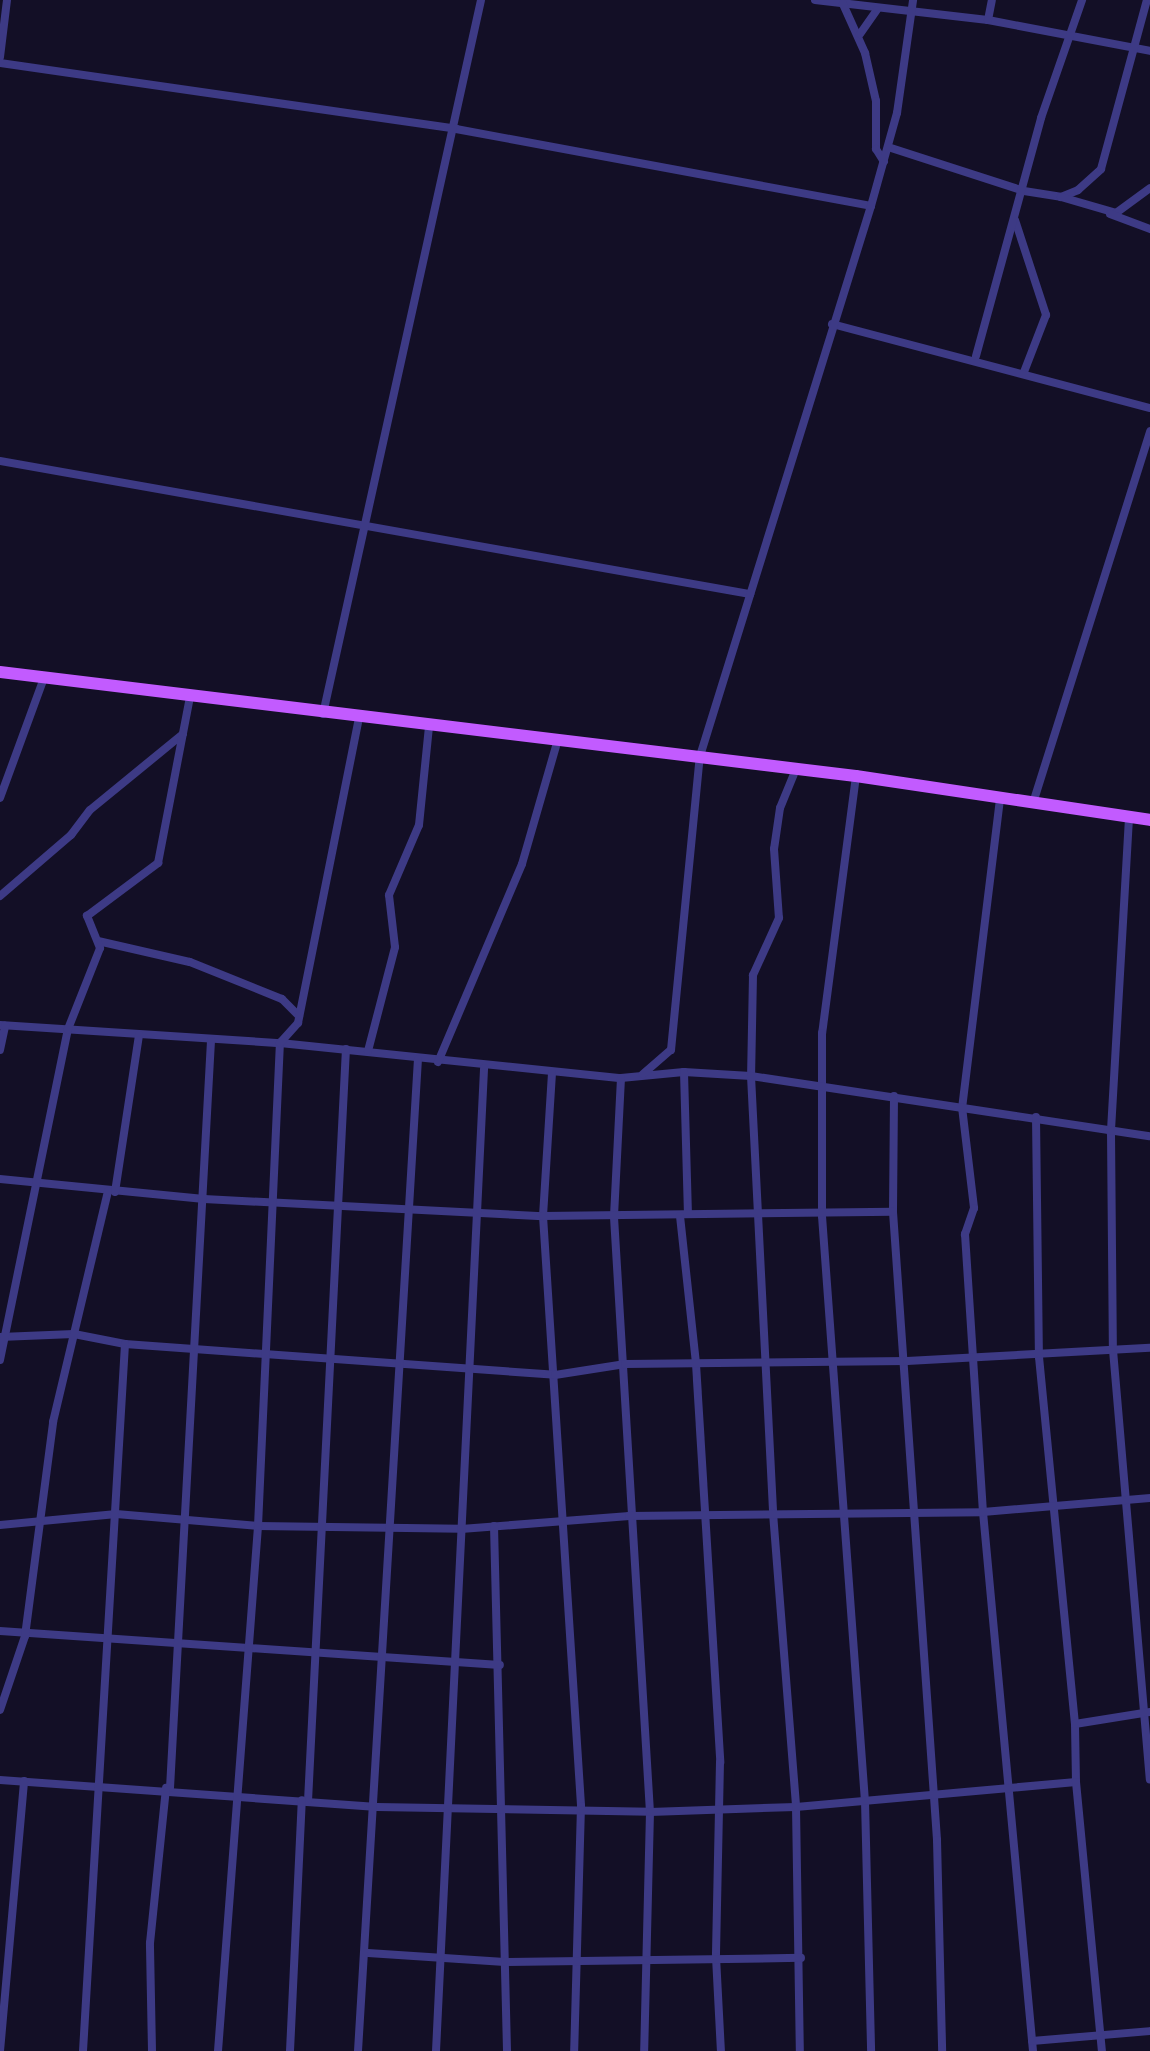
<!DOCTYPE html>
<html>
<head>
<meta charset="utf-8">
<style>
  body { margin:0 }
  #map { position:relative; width:1150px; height:2051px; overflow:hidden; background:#130f26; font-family:"Source Sans 3",sans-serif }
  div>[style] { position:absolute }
  .minor>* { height:8px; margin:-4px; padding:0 4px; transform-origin:4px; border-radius:4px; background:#3d3a85 }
  .primary>* { height:12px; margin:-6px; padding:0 6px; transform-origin:6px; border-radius:6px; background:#c25bff }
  span { translate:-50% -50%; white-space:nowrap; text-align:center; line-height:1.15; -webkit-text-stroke:5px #130f26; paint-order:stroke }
</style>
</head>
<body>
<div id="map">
  <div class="minor">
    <div style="left:815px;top:0;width:174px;rotate:6.6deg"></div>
    <div style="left:988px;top:20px;width:165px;rotate:10.8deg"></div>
    <div style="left:843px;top:4px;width:54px;rotate:65.8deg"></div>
    <div style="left:865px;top:53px;width:49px;rotate:77.1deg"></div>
    <div style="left:876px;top:101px;width:48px;rotate:90deg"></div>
    <div style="left:876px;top:149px;width:15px;rotate:58deg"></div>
    <div style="left:988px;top:20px;width:20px;rotate:-79deg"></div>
    <div style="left:860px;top:34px;width:29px;rotate:-55deg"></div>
    <div style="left:0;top:57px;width:57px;rotate:-83deg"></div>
    <div style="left:0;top:63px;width:461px;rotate:8.2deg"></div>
    <div style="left:456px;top:129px;width:422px;rotate:10.5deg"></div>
    <div style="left:888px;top:147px;width:143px;rotate:17.9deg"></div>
    <div style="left:1024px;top:191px;width:37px;rotate:9deg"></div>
    <div style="left:1061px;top:197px;width:18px;rotate:-22deg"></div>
    <div style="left:1078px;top:190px;width:31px;rotate:-42deg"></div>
    <div style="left:1101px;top:169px;width:175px;rotate:-74.8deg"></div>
    <div style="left:1061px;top:197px;width:57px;rotate:16.2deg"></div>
    <div style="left:1116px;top:213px;width:42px;rotate:-36.3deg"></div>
    <div style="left:1110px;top:214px;width:43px;rotate:20.6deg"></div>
    <div style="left:1015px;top:220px;width:100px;rotate:71.9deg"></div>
    <div style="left:1046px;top:315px;width:61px;rotate:111.1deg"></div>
    <div style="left:832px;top:324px;width:329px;rotate:14.8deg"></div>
    <div style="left:976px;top:356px;width:247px;rotate:-74.7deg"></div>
    <div style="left:1041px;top:118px;width:125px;rotate:-70.8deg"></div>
    <div style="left:0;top:461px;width:762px;rotate:10.06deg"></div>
    <div style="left:323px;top:714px;width:731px;rotate:-77.52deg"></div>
    <div style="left:796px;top:769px;width:42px;rotate:112.3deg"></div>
    <div style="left:780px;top:808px;width:41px;rotate:98.3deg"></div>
    <div style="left:774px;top:849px;width:69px;rotate:85.9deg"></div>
    <div style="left:779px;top:918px;width:63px;rotate:114.5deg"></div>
    <div style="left:753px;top:975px;width:101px;rotate:91.1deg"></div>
    <div style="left:751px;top:1076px;width:438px;rotate:87.1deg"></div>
    <div style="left:773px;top:1513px;width:295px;rotate:85.5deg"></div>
    <div style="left:796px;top:1807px;width:244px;rotate:89.1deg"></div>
    <div style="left:856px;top:776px;width:259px;rotate:97.5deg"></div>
    <div style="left:822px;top:1033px;width:183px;rotate:90deg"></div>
    <div style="left:822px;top:1216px;width:587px;rotate:85.8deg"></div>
    <div style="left:865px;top:1801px;width:250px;rotate:88.6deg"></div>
    <div style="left:0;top:798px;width:128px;rotate:-69.9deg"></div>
    <div style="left:1000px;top:799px;width:310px;rotate:97deg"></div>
    <div style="left:962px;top:1107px;width:102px;rotate:83.2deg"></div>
    <div style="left:974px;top:1208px;width:28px;rotate:109deg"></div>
    <div style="left:965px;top:1234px;width:279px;rotate:86.3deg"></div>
    <div style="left:983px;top:1512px;width:541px;rotate:84.7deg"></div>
    <div style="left:1033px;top:803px;width:390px;rotate:-72.5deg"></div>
    <div style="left:1129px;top:818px;width:316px;rotate:93.3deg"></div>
    <div style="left:1111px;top:1133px;width:217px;rotate:89.5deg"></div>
    <div style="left:1113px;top:1350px;width:431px;rotate:85.1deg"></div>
    <div style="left:0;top:896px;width:94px;rotate:-40.7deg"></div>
    <div style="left:71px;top:835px;width:31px;rotate:-53deg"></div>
    <div style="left:90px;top:810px;width:120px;rotate:-39.3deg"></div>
    <div style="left:98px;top:941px;width:94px;rotate:12.9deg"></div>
    <div style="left:190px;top:962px;width:99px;rotate:21.9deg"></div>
    <div style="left:282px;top:999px;width:24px;rotate:45deg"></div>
    <div style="left:0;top:1025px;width:281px;rotate:3.7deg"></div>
    <div style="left:280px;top:1043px;width:343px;rotate:5.9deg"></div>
    <div style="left:621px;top:1078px;width:63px;rotate:-5.4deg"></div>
    <div style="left:684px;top:1072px;width:67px;rotate:3.4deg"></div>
    <div style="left:751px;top:1076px;width:403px;rotate:8.6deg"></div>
    <div style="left:0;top:1050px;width:25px;rotate:-78deg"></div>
    <div style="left:368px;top:1051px;width:107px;rotate:-75.4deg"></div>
    <div style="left:395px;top:947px;width:52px;rotate:-96.6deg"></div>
    <div style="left:389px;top:895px;width:76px;rotate:-66.8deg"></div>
    <div style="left:419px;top:825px;width:99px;rotate:-84.2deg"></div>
    <div style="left:438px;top:1062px;width:215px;rotate:-67deg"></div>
    <div style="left:522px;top:864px;width:126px;rotate:-73.9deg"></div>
    <div style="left:684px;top:1072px;width:142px;rotate:88.4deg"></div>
    <div style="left:552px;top:1073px;width:143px;rotate:93.6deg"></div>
    <div style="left:543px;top:1216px;width:591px;rotate:86.31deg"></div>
    <div style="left:581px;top:1806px;width:245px;rotate:91.6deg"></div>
    <div style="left:643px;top:1074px;width:37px;rotate:-41deg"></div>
    <div style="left:671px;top:1050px;width:295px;rotate:-84.4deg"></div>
    <div style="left:700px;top:756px;width:576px;rotate:-72.73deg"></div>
    <div style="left:871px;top:206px;width:97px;rotate:-74.4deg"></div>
    <div style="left:897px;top:113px;width:114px;rotate:-81.9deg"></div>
    <div style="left:621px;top:1078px;width:139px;rotate:92.9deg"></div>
    <div style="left:614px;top:1217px;width:596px;rotate:86.54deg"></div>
    <div style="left:650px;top:1812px;width:239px;rotate:91.4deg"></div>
    <div style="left:894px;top:1096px;width:116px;rotate:90.5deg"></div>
    <div style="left:893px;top:1212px;width:630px;rotate:85.99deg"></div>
    <div style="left:937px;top:1840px;width:211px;rotate:88.6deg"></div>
    <div style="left:1036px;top:1117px;width:240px;rotate:89.3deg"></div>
    <div style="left:1039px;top:1357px;width:369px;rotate:84.4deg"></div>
    <div style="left:0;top:1179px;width:205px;rotate:5.6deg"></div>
    <div style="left:204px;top:1199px;width:339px;rotate:2.9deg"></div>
    <div style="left:543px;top:1216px;width:350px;rotate:-0.7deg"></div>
    <div style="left:115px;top:1192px;width:159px;rotate:-81.3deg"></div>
    <div style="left:680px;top:1216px;width:149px;rotate:83.8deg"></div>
    <div style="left:696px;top:1364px;width:399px;rotate:86.5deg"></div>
    <div style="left:720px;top:1762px;width:195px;rotate:91.2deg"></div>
    <div style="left:716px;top:1957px;width:94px;rotate:87deg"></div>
    <div style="left:0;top:1337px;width:74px;rotate:-2.3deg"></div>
    <div style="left:74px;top:1334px;width:52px;rotate:11.1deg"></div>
    <div style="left:125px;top:1344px;width:431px;rotate:4.1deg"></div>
    <div style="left:555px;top:1375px;width:71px;rotate:-8.9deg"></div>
    <div style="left:625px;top:1364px;width:282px;rotate:-0.6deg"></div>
    <div style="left:907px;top:1361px;width:243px;rotate:-3.1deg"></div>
    <div style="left:0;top:1360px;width:338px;rotate:-78.4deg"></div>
    <div style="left:68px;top:1029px;width:87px;rotate:-68.4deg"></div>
    <div style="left:100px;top:948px;width:35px;rotate:-112deg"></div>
    <div style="left:87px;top:916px;width:89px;rotate:-36.7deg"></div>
    <div style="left:158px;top:863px;width:169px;rotate:-79.1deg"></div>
    <div style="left:0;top:1525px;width:117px;rotate:-5.4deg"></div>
    <div style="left:116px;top:1514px;width:143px;rotate:4.8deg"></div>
    <div style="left:258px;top:1526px;width:203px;rotate:0.8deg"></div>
    <div style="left:461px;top:1529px;width:169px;rotate:-4.4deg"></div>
    <div style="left:629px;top:1516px;width:354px;rotate:-0.6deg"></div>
    <div style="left:983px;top:1512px;width:168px;rotate:-4.8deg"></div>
    <div style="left:494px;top:1526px;width:525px;rotate:88.58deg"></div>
    <div style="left:0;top:1631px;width:501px;rotate:3.89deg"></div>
    <div style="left:0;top:1710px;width:78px;rotate:-71.3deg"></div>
    <div style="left:25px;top:1636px;width:216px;rotate:-82.5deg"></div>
    <div style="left:53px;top:1422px;width:237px;rotate:-76.6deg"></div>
    <div style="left:0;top:1780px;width:378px;rotate:4.1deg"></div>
    <div style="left:377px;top:1807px;width:273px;rotate:1deg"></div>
    <div style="left:650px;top:1812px;width:146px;rotate:-2deg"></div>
    <div style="left:796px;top:1807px;width:281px;rotate:-5.1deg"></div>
    <div style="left:1076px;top:1782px;width:58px;rotate:-91deg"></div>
    <div style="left:1075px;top:1724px;width:76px;rotate:-9.1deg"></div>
    <div style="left:1076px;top:1782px;width:270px;rotate:84.5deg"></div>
    <div style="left:170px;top:1788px;width:749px;rotate:-86.86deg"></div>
    <div style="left:308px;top:1801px;width:753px;rotate:-87.11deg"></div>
    <div style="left:368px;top:1953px;width:137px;rotate:3.8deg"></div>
    <div style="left:505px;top:1962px;width:296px;rotate:-0.8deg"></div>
    <div style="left:1032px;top:2041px;width:118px;rotate:-4.8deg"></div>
    <div style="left:0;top:2051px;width:271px;rotate:-84.9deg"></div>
    <div style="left:83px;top:2051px;width:708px;rotate:-86.6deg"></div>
    <div style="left:152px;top:2051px;width:108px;rotate:-91.1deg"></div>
    <div style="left:150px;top:1943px;width:156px;rotate:-84.1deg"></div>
    <div style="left:218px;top:2051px;width:527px;rotate:-85.64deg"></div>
    <div style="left:258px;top:1526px;width:484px;rotate:-87.4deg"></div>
    <div style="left:280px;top:1043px;width:27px;rotate:-48deg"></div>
    <div style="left:298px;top:1023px;width:311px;rotate:-78.7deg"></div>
    <div style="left:290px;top:2051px;width:251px;rotate:-87.3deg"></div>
    <div style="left:358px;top:2051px;width:993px;rotate:-86.54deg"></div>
    <div style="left:436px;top:2051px;width:984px;rotate:-87.2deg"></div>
  </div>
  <div class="primary">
    <div style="left:0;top:672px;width:862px;rotate:6.93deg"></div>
    <div style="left:856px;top:776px;width:297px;rotate:8.5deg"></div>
  </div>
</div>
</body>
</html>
